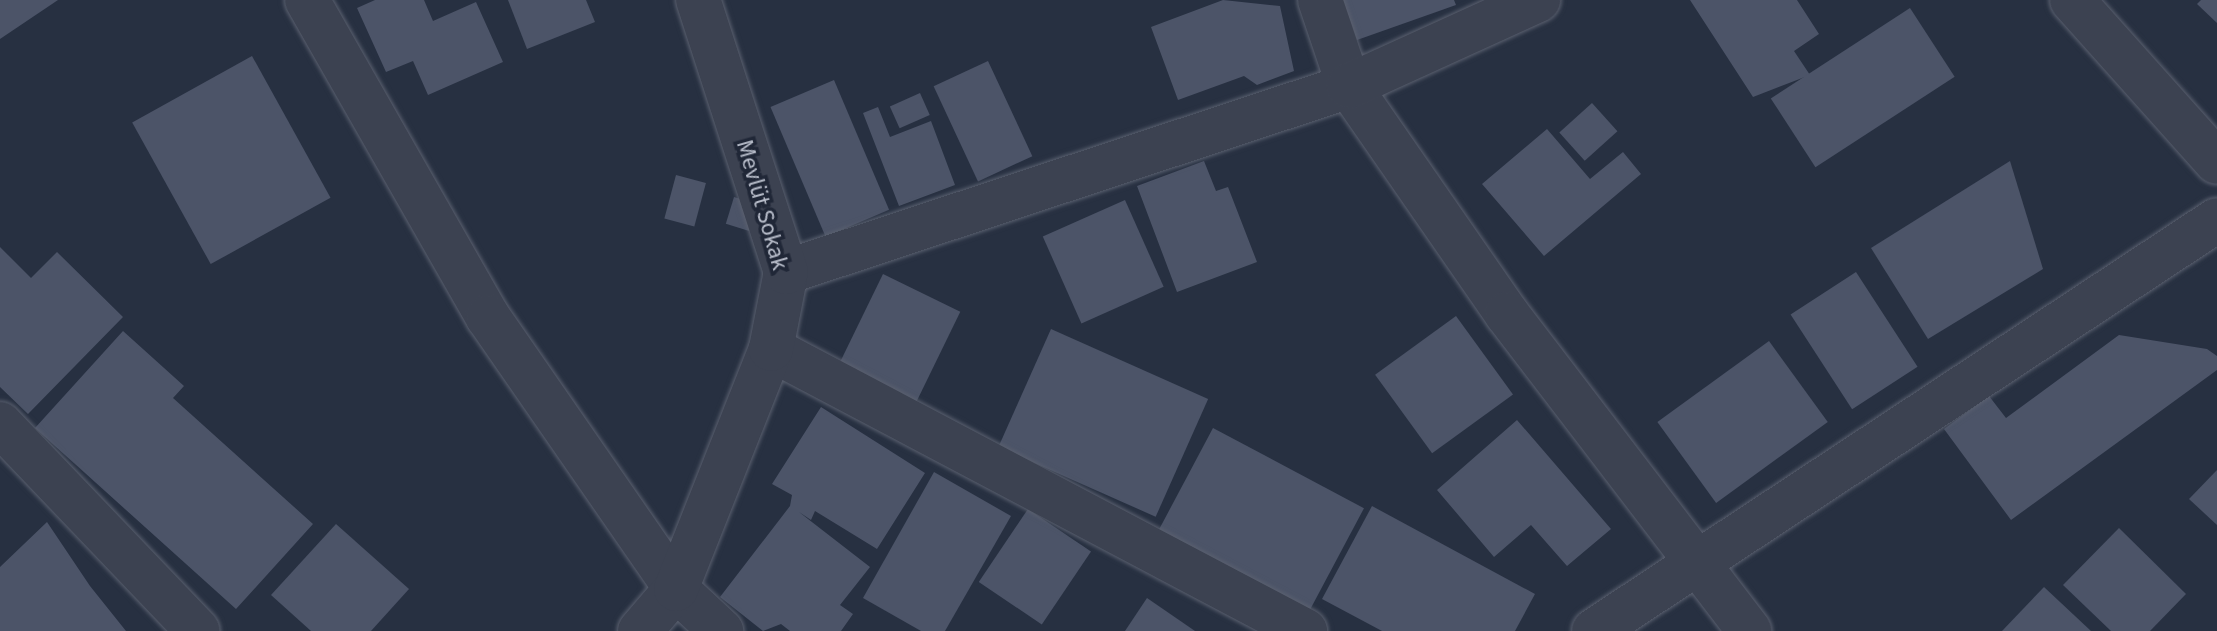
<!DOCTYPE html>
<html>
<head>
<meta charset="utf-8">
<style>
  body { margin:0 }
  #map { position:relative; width:2217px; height:631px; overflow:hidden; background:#273041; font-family:"Source Sans 3",sans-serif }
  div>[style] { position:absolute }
  .building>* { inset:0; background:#4c5468; transform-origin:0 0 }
  .roads { filter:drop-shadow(0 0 2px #5a606f) drop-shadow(0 0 2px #5a606f) }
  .minor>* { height:44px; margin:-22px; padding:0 22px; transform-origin:22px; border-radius:22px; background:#3c4251 }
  span { translate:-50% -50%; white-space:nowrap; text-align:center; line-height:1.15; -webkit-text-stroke:7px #202737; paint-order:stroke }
  .street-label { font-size:24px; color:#b9becb }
</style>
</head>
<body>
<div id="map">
  <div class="building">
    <div style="clip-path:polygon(0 0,58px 0,0 39px)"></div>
    <div style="clip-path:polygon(375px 0,424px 0,433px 21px,476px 2px,503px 62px,428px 95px,413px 61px,386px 72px,357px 8px)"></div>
    <div style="clip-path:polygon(508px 0,586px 0,595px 22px,527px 49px)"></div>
    <div style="clip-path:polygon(1223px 0,1280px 6px,1294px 71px,1257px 85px,1244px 76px,1178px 100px,1151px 27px)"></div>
    <div style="clip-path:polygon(1343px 0,1454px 0,1456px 5px,1357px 40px)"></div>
    <div style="clip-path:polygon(1690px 0,1797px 0,1819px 34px,1794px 51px,1810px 75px,1753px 97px)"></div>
    <div style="clip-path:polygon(2201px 0,2217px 0,2217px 23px,2197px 4px)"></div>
    <div style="left:1910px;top:8px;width:82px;height:166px;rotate:57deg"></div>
    <div style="left:252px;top:56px;width:162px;height:137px;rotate:61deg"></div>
    <div style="left:988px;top:61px;width:105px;height:60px;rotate:65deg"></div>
    <div style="left:834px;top:80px;width:141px;height:69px;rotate:67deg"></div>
    <div style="left:920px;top:93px;width:24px;height:33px;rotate:66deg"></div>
    <div style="left:1592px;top:103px;width:38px;height:44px;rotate:48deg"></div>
    <div style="clip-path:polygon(878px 107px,890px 137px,931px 121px,955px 185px,899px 206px,863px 113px)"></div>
    <div style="clip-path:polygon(1547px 129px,1590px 179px,1623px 152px,1641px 174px,1544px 256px,1482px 184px)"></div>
    <div style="clip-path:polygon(1204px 161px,1216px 191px,1228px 187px,1257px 262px,1177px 292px,1137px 186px)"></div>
    <div style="clip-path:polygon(2010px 161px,2043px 269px,1928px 339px,1871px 248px)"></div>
    <div style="left:676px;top:175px;width:31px;height:45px;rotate:15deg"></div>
    <div style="left:734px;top:197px;width:27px;height:28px;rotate:17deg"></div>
    <div style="left:1125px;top:200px;width:95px;height:90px;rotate:66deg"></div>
    <div style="clip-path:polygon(0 247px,31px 278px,57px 252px,123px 317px,28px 414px,0 387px)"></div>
    <div style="left:1856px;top:272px;width:113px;height:78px;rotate:57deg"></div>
    <div style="left:883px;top:274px;width:86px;height:102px;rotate:26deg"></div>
    <div style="left:1456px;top:316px;width:97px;height:100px;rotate:54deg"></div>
    <div style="left:1051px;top:329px;width:172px;height:129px;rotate:24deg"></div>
    <div style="clip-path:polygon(123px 331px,184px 386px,173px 398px,313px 524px,236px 609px,35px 428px)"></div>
    <div style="clip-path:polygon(2119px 335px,2207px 349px,2217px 356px,2217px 370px,2011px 520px,1944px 429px,1989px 396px,2006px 418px)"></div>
    <div style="left:1769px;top:341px;width:100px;height:138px;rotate:54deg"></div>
    <div style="clip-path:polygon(821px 407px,925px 473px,877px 549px,815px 511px,811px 520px,799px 512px,870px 567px,840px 605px,853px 614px,841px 631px,790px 631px,781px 624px,763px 631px,720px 597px,790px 506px,792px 495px,772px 484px)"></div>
    <div style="clip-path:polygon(1517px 420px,1611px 529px,1567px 566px,1531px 525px,1494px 557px,1437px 490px)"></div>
    <div style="left:1213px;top:428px;width:171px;height:115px;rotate:28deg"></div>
    <div style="clip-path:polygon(2217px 470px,2217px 525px,2189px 499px)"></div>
    <div style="clip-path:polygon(934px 472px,1011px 516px,945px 631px,921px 631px,863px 598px)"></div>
    <div style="clip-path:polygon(1372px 506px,1535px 594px,1515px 631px,1382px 631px,1322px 599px)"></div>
    <div style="left:1028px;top:509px;width:76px;height:88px;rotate:34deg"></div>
    <div style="clip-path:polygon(47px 522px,90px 586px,126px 631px,0 631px,0 567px)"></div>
    <div style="clip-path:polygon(336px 524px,409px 589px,371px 631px,311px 631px,271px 595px)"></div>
    <div style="clip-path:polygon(2119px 528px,2186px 594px,2150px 631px,2111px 631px,2063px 585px)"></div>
    <div style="clip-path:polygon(2044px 587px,2091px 631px,2002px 631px)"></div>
    <div style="clip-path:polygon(1147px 598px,1195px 631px,1125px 631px)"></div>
  </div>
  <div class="roads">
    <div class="minor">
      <div style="left:307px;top:0;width:365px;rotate:60.3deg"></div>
      <div style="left:488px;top:317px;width:331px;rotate:55.3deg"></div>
      <div style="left:676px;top:589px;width:62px;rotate:43deg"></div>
      <div style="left:1320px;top:0;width:91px;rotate:71.4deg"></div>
      <div style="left:1349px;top:86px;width:277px;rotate:55.3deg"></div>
      <div style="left:1507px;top:314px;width:399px;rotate:52.6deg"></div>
      <div style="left:2072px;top:0;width:217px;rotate:48.2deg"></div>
      <div style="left:786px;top:272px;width:593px;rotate:-18.28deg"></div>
      <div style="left:1349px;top:86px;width:208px;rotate:-24.5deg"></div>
      <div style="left:771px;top:349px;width:604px;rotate:27.84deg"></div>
      <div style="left:0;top:424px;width:286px;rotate:46.3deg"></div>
      <div style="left:640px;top:631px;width:55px;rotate:-49.4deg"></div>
      <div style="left:676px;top:589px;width:258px;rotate:-68.4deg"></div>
      <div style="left:771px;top:349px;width:78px;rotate:-79deg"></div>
      <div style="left:786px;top:272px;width:286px;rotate:-107.9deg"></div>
      <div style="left:1594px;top:631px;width:746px;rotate:-33.41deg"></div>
    </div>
  </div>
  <div class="street-label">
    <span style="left:762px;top:205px;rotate:74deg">Mevlüt Sokak</span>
  </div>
</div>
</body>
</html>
